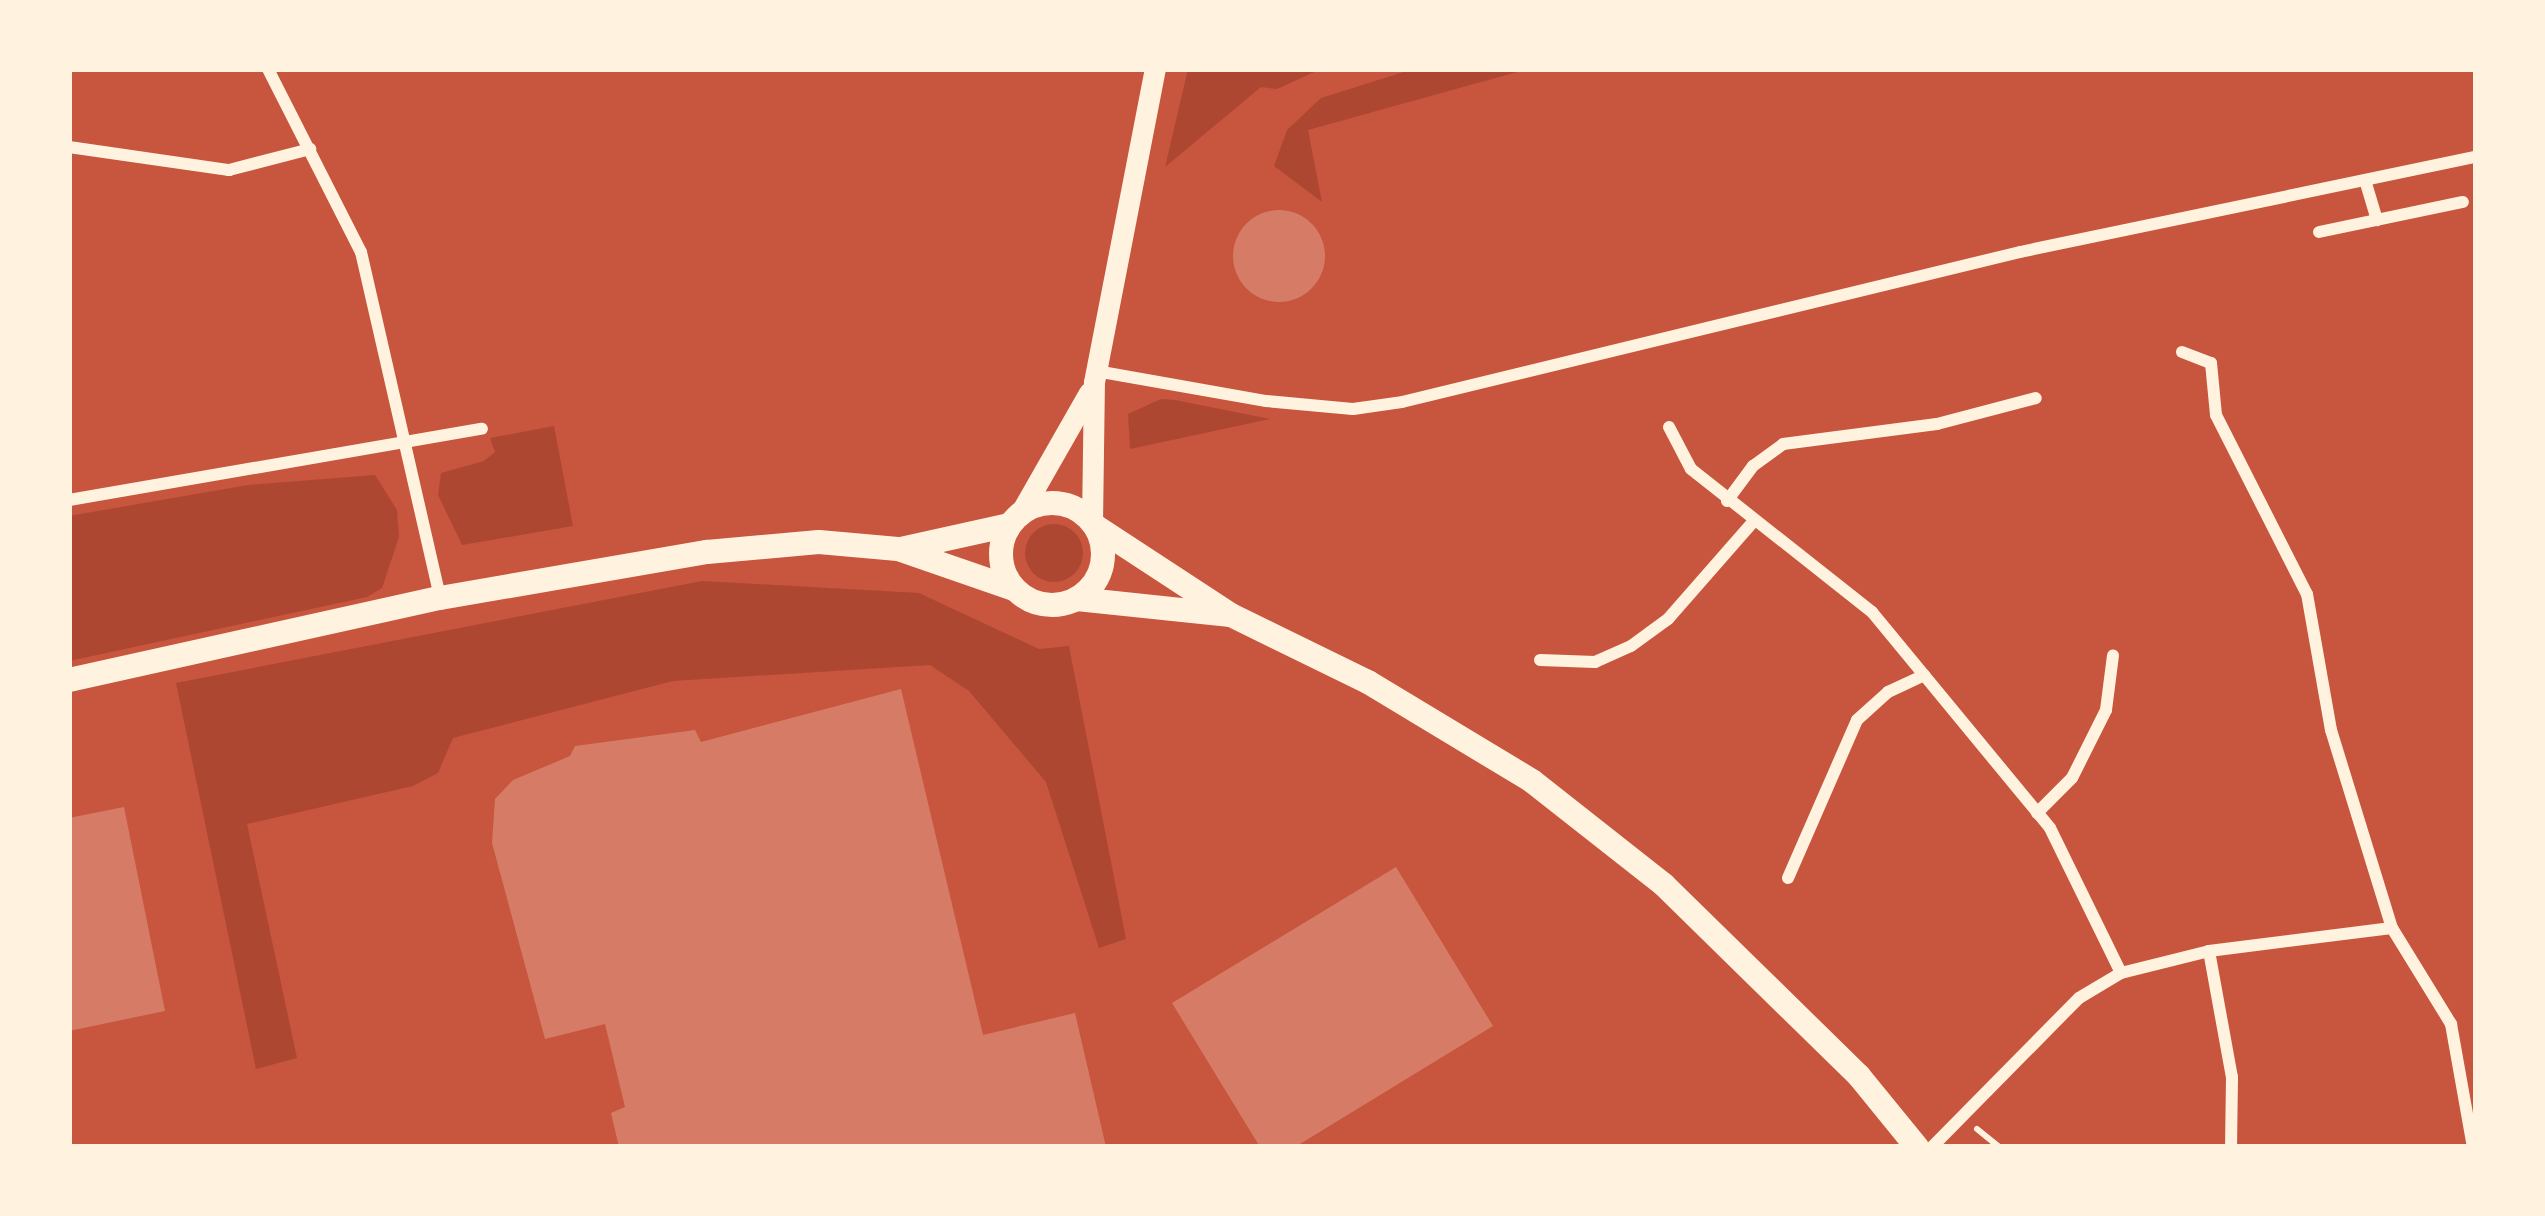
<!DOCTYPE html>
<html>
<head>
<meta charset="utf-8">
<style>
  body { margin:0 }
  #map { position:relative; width:2545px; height:1216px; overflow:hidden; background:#c8553d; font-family:Poppins,sans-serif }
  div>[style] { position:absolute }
  .green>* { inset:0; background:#ae4732 }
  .round { border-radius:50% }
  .building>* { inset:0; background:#d67c66 }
  .path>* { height:6px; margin:-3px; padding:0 3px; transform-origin:3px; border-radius:3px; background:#fff3e0 }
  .minor>* { height:12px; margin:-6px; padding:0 6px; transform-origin:6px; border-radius:6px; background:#fff3e0 }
  .tertiary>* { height:21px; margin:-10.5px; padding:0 10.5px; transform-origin:10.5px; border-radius:10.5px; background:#fff3e0 }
  .secondary>* { height:24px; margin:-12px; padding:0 12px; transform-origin:12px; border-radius:12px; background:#fff3e0 }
  .secondary>.ring { margin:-12px; padding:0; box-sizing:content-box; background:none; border:24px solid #fff3e0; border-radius:50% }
  span { translate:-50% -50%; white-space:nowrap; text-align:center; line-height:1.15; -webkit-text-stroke:9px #fff3e0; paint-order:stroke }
  .frame { position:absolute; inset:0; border:72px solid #fff3e0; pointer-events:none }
</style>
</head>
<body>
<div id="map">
  <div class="green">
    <div style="clip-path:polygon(1188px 69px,1321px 69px,1277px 89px,1261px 87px,1165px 167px)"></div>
    <div style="clip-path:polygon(1413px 69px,1528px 69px,1308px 130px,1322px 202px,1274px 166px,1287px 130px,1321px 98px)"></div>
    <div style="clip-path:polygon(1161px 399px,1175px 400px,1270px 419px,1130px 449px,1128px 414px)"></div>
    <div style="clip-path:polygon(554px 426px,573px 526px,462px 545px,438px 495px,441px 473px,484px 461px,495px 452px,490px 438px)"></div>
    <div style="clip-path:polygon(375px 475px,397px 510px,399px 537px,382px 588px,367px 597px,69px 661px,69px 516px,248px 485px)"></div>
    <div class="round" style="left:1025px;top:524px;width:58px;height:58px"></div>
    <div style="clip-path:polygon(702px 581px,919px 593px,1039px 649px,1069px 646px,1126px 939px,1099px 948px,1046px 782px,969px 691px,930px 665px,673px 681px,453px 738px,438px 773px,413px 786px,247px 824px,297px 1058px,256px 1069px,176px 683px)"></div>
  </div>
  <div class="building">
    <div class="round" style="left:1233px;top:210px;width:92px;height:92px"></div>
    <div style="clip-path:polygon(901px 689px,983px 1035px,1075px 1013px,1106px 1147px,619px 1147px,611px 1113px,625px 1107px,605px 1024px,545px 1039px,492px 843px,495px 799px,513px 780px,570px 756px,575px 746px,695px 730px,701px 742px)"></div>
    <div style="clip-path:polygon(124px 807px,165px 1011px,69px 1031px,69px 818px)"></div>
    <div style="clip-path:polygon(1396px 867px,1493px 1026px,1295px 1147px,1260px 1147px,1172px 1003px)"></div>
  </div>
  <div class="path">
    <div style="left:1977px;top:1129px;width:28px;rotate:39deg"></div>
  </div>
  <div class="minor">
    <div style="left:268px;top:69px;width:205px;rotate:63.1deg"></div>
    <div style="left:361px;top:252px;width:355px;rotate:77.1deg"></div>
    <div style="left:69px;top:147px;width:162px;rotate:8.2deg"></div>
    <div style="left:229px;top:170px;width:84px;rotate:-14.5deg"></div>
    <div style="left:2365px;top:180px;width:42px;rotate:73.3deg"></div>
    <div style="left:2319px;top:232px;width:147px;rotate:-11.8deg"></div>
    <div style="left:2182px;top:352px;width:31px;rotate:21deg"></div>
    <div style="left:2211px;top:363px;width:52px;rotate:84.5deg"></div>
    <div style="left:2216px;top:415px;width:201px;rotate:63.1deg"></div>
    <div style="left:2307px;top:594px;width:138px;rotate:80deg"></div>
    <div style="left:2331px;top:730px;width:207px;rotate:72.9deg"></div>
    <div style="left:1096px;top:371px;width:173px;rotate:10deg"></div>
    <div style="left:1266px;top:401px;width:87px;rotate:5.3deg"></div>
    <div style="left:1353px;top:409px;width:49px;rotate:-8.1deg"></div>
    <div style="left:1402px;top:402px;width:636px;rotate:-13.64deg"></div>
    <div style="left:2020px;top:252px;width:466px;rotate:-11.8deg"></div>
    <div style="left:1669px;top:427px;width:47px;rotate:62.4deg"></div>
    <div style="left:1691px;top:469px;width:231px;rotate:38.3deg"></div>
    <div style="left:1872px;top:612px;width:82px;rotate:50.5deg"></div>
    <div style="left:1924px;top:675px;width:198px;rotate:50.5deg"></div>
    <div style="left:2050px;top:828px;width:161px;rotate:63.9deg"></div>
    <div style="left:69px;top:500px;width:419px;rotate:-9.8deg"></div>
    <div style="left:1727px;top:501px;width:44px;rotate:-53.4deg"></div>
    <div style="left:1753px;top:466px;width:37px;rotate:-36deg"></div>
    <div style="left:1783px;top:444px;width:155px;rotate:-7.4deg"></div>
    <div style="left:1937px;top:424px;width:102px;rotate:-14.7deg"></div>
    <div style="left:1540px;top:660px;width:55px;rotate:2.1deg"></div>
    <div style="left:1595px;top:662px;width:39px;rotate:-24deg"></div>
    <div style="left:1631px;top:646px;width:46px;rotate:-36.1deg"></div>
    <div style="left:1668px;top:619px;width:128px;rotate:-48.8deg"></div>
    <div style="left:2037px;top:813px;width:49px;rotate:-45deg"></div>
    <div style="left:2072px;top:778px;width:76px;rotate:-63.4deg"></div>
    <div style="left:2106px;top:710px;width:55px;rotate:-82.7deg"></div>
    <div style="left:1788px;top:878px;width:172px;rotate:-66.4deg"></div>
    <div style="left:1857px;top:720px;width:42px;rotate:-42.1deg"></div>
    <div style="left:1888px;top:692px;width:40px;rotate:-25deg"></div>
    <div style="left:2209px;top:951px;width:128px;rotate:79.7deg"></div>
    <div style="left:2232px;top:1077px;width:70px;rotate:90.8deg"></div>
    <div style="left:1932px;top:1147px;width:209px;rotate:-45.4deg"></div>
    <div style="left:2079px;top:998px;width:49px;rotate:-30.8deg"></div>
    <div style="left:2121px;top:973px;width:91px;rotate:-14deg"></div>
    <div style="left:2209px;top:951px;width:184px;rotate:-7.2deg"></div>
    <div style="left:2392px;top:928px;width:113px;rotate:58.4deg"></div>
    <div style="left:2451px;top:1024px;width:125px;rotate:79.9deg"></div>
  </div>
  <div class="tertiary">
    <div style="left:1021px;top:512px;width:137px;rotate:-60.3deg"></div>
    <div style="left:1092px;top:522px;width:140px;rotate:-89.2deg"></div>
    <div style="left:1094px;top:382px;width:319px;rotate:-79deg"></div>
  </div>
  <div class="secondary">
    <div class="ring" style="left:1001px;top:503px;width:78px;height:78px"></div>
    <div style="left:1095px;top:526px;width:163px;rotate:33.2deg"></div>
    <div style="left:1231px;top:615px;width:153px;rotate:26.1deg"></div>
    <div style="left:1368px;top:682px;width:192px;rotate:31.1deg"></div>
    <div style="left:1532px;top:781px;width:168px;rotate:38.2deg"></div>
    <div style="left:1664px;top:885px;width:273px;rotate:44.4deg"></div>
    <div style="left:1859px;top:1076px;width:92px;rotate:50.8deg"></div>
    <div style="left:901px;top:549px;width:111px;rotate:-12.5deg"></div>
    <div style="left:1077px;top:599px;width:152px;rotate:6deg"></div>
    <div style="left:69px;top:680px;width:380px;rotate:-12.5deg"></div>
    <div style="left:440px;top:598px;width:271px;rotate:-9.8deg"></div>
    <div style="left:707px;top:552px;width:112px;rotate:-5.1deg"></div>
    <div style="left:819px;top:542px;width:79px;rotate:5.1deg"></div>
    <div style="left:898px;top:549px;width:123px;rotate:19deg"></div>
  </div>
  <div class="frame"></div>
</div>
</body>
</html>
